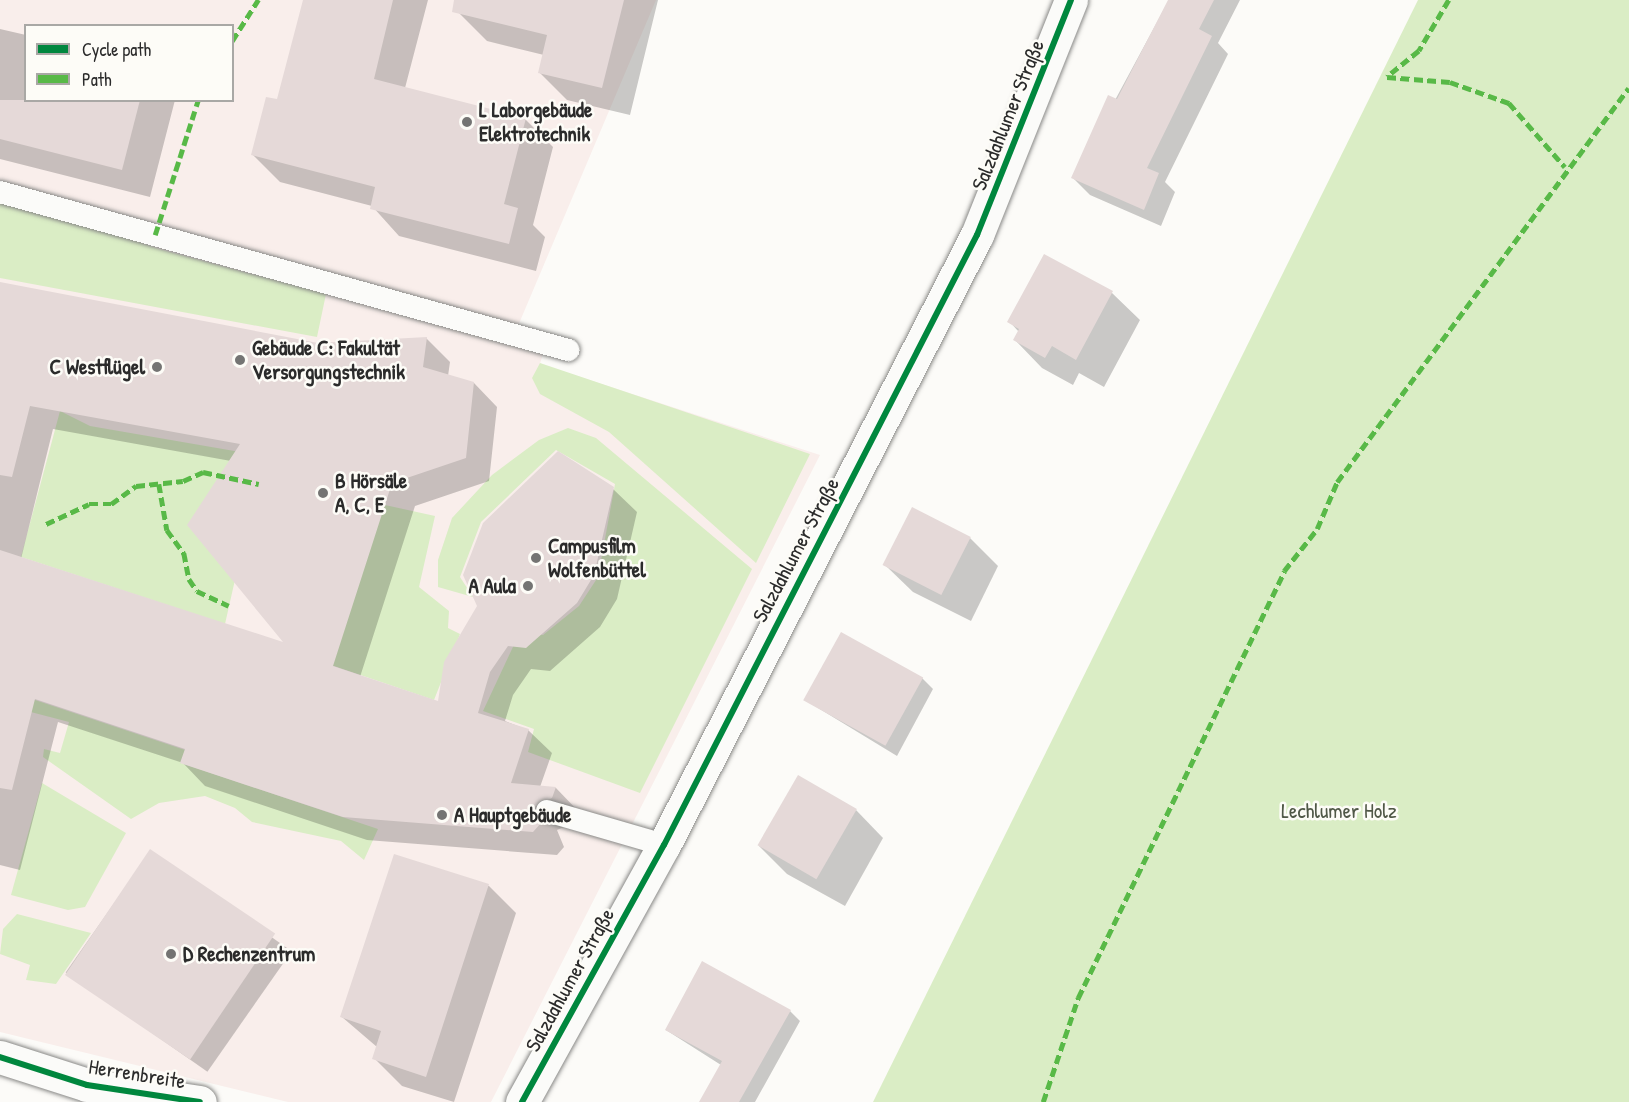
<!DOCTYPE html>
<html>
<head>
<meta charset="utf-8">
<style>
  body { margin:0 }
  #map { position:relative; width:1629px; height:1102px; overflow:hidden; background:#fcfbf8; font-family:"Patrick Hand",sans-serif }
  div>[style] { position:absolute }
  .built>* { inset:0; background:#f9eeeb }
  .green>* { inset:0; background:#daedc5 }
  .shadow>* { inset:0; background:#0003; transform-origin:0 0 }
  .building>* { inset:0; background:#e5d9d8; transform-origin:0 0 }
  .roads { filter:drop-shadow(0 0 2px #898987) drop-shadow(0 0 2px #898987) }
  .service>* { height:22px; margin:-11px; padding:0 11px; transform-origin:11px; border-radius:11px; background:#fbfbf9 }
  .minor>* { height:33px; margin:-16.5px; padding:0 16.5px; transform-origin:16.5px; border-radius:16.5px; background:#fbfbf9 }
  .secondary>* { height:33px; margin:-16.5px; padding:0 16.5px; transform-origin:16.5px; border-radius:16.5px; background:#fbfbf9 }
  .quiet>* { height:4.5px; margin-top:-2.25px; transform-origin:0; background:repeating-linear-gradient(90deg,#58b947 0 9px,transparent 0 13.5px) }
  .cycleway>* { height:6px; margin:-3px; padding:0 3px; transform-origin:3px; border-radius:3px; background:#00873e }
  .dots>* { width:16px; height:16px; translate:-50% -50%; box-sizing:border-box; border:3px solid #fdfcf7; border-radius:50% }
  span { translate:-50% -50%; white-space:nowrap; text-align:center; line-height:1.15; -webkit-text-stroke:5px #fdfcf7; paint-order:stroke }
  .poi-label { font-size:21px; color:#2b2b2b; font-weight:700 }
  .left { translate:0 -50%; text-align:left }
  .right { translate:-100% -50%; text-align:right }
  .street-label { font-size:21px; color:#2b2b2b }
  .park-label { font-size:21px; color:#505847 }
  .legend { position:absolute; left:24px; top:24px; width:210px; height:78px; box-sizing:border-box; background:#fdfcf7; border:2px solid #a9a8a5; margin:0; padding:8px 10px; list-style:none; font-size:18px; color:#2b2b2b }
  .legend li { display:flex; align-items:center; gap:12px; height:30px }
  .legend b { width:30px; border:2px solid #a9a8a5 }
</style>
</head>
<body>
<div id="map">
  <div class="built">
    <div style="clip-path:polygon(evenodd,0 0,656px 0,515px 333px,546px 343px,540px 364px,820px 455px,491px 1102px,288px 1102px,0 1032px,0 0,26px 26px,232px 26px,232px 100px,26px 100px,26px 26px)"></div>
  </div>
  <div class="green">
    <div style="clip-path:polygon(1418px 0,1629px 0,1629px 1102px,873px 1102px)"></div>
    <div style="clip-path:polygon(0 194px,159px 249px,326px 294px,317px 337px,0 278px)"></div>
    <div style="clip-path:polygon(540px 363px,810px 454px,756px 563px,609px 432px,540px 394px,532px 378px)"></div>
    <div style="clip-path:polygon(60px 411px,90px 426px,263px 456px,225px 624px,21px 557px)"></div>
    <div style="clip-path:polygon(568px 428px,596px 438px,752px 569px,640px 793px,528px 752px,534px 729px,483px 711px,520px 632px,543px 635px,579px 606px,598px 577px,615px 484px,556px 450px,481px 522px,460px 577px,473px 597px,438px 587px,438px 560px,452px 518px,492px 475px,539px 440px)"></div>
    <div style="clip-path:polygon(385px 505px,435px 516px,419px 587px,449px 611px,448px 628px,460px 634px,434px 700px,281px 648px)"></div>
    <div style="clip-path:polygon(32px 699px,185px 750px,181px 763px,378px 829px,364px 860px,341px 841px,252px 822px,235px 808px,205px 796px,159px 803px,131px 819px,43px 757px,44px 749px,60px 753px,69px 722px,27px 711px)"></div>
    <div style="clip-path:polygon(42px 783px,126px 833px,85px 907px,68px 910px,11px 895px)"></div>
    <div style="clip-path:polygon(17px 914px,91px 933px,56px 984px,26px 980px,30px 965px,0 954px,3px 929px)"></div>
  </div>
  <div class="shadow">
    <div style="clip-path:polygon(304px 0,428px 0,405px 88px,525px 119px,553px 147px,533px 225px,545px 237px,536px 271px,399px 236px,372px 206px,280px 182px,253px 155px,278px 101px)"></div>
    <div style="clip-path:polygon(462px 0,658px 0,630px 115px,567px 100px,539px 72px,544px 55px,487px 41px,459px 13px)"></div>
    <div style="clip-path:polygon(1169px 0,1240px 0,1218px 43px,1228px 54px,1165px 182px,1175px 192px,1161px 226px,1090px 195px,1073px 178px)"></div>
    <div style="clip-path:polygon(0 29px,26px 35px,26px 100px,175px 100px,150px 197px,0 159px)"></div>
    <div style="clip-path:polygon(1045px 256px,1112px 293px,1140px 320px,1104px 387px,1079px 373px,1073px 385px,1042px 368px,1015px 340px,1019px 332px,1009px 321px)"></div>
    <div style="clip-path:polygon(evenodd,0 284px,318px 344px,426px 338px,450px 362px,448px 376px,474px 383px,497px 407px,489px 481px,415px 506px,360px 677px,439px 703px,613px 489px,637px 512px,617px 599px,600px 627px,550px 671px,531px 669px,513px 695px,505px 721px,528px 730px,552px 753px,540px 787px,556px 788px,579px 812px,575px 822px,557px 830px,564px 847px,557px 855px,367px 840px,205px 786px,183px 763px,58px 722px,20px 870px,0 865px,0 284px,53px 429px,231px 461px,287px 645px,21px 559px,53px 429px)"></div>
    <div style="clip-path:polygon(913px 509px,970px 538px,998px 566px,971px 621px,913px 592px,885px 565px)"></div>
    <div style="clip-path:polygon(922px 678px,933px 689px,897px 756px,805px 700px)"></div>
    <div style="clip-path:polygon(856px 810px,883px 838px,845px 906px,787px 874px,759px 846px)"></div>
    <div style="left:150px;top:852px;width:173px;height:147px;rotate:35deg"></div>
    <div style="clip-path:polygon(395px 856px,489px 886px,516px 913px,454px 1102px,402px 1086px,374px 1058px,377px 1047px,342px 1017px)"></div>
    <div style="clip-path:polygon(790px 1011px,800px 1021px,755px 1102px,701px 1102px,721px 1065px,666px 1030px)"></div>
  </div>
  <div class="building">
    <div style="clip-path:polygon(303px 0,393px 0,374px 79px,526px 118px,504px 204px,518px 208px,509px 244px,370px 209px,375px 187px,251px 155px,266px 97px,277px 99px)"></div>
    <div style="clip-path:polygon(454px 0,624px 0,602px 88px,538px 73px,547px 35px,452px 12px)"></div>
    <div style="clip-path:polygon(1168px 0,1214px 0,1199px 29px,1212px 36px,1147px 168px,1159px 173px,1144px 210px,1071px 178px,1108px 95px,1117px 99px)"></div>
    <div style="clip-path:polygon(0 100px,140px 100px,122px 170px,0 139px)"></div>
    <div style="clip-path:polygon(1044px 254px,1113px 291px,1076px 360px,1052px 346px,1045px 358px,1013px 340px,1019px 329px,1007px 322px)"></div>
    <div style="clip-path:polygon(0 282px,318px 343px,427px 337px,423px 367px,474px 382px,466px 458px,392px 483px,333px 666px,438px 701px,444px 662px,477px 606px,463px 575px,483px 523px,558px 451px,614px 487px,594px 575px,577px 603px,526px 648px,508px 646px,490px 672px,478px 713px,529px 729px,511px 783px,556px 787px,552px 798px,534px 807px,541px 823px,533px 832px,343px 817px,180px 763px,185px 749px,35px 699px,12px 790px,0 788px,0 550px,283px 642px,187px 525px,240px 444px,30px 406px,12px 477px,0 475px)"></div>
    <div style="left:912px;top:507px;width:66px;height:65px;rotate:27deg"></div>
    <div style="left:841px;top:632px;width:94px;height:78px;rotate:29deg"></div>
    <div style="left:798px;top:775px;width:68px;height:81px;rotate:30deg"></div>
    <div style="left:150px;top:849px;width:151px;height:152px;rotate:34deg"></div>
    <div style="clip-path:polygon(394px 854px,489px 884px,426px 1077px,372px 1059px,381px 1031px,340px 1017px)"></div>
    <div style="clip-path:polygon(702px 961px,791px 1010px,739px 1102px,699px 1102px,722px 1061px,665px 1030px)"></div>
  </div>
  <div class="roads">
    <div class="service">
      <div style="left:0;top:192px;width:590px;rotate:15.54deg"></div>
      <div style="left:547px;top:811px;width:122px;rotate:16.2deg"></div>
    </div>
    <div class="minor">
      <div style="left:0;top:1057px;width:91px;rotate:17.8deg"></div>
      <div style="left:87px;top:1085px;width:114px;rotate:8.6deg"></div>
    </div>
    <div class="secondary">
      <div style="left:522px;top:1102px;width:294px;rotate:-61.1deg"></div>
      <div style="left:664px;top:845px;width:686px;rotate:-62.84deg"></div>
      <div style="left:977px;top:235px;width:253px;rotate:-68.2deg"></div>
    </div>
  </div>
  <div class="quiet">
    <div style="left:1449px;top:0;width:59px;rotate:120.5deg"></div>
    <div style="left:1419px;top:51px;width:41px;rotate:140.9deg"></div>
    <div style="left:1387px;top:77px;width:63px;rotate:4.5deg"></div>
    <div style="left:1450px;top:82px;width:63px;rotate:19.6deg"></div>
    <div style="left:1509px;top:103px;width:85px;rotate:48.8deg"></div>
    <div style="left:232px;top:41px;width:49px;rotate:-57.6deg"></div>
    <div style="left:155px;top:235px;width:142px;rotate:-72.3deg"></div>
    <div style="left:159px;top:484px;width:47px;rotate:80.1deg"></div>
    <div style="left:167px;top:530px;width:29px;rotate:54deg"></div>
    <div style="left:184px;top:553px;width:26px;rotate:79deg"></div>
    <div style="left:189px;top:579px;width:14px;rotate:56deg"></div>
    <div style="left:197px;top:591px;width:35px;rotate:25deg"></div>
    <div style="left:46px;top:524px;width:47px;rotate:-24.9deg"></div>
    <div style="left:89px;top:504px;width:22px"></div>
    <div style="left:111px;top:504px;width:31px;rotate:-36deg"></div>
    <div style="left:136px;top:486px;width:47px;rotate:-6.1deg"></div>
    <div style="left:183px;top:481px;width:22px;rotate:-24deg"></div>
    <div style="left:203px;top:472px;width:57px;rotate:12.1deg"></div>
    <div style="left:1043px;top:1102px;width:110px;rotate:-71.4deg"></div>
    <div style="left:1078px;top:998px;width:474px;rotate:-64.2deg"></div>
    <div style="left:1284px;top:571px;width:53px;rotate:-51.8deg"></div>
    <div style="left:1317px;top:529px;width:51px;rotate:-66.9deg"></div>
    <div style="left:1337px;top:482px;width:490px;rotate:-53.5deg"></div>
  </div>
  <div class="cycleway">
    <div style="left:0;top:1057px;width:91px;rotate:17.8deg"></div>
    <div style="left:87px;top:1085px;width:114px;rotate:8.6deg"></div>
    <div style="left:522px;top:1102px;width:294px;rotate:-61.1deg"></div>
    <div style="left:664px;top:845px;width:686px;rotate:-62.84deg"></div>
    <div style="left:977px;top:235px;width:253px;rotate:-68.2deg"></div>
  </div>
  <div class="dots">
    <div style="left:467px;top:122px;background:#747473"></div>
    <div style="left:240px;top:360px;background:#747473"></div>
    <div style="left:157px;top:367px;background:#747473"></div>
    <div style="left:323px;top:493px;background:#747473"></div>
    <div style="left:536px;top:558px;background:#747473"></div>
    <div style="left:528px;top:586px;background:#747473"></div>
    <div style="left:442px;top:815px;background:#747473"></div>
    <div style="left:171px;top:954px;background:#747473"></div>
  </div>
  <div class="poi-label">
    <span class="left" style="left:479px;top:122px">L Laborgebäude<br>Elektrotechnik</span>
    <span class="left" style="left:252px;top:360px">Gebäude C: Fakultät<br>Versorgungstechnik</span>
    <span class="right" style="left:145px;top:367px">C Westflügel</span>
    <span class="left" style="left:335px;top:493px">B Hörsäle<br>A, C, E</span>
    <span class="left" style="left:548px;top:558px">Campusfilm<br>Wolfenbüttel</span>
    <span class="right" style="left:516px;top:586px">A Aula</span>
    <span class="left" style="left:454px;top:815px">A Hauptgebäude</span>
    <span class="left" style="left:183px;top:954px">D Rechenzentrum</span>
  </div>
  <div class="street-label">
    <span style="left:1008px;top:115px;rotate:-68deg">Salzdahlumer Straße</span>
    <span style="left:796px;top:550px;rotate:-62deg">Salzdahlumer Straße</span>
    <span style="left:570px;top:980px;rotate:-61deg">Salzdahlumer Straße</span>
    <span style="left:137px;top:1074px;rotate:9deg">Herrenbreite</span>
  </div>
  <div class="park-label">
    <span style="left:1339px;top:811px">Lechlumer Holz</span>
  </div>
  <ul class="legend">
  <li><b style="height:8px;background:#00873e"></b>Cycle path</li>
  <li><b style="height:8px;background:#58b947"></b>Path</li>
  </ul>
</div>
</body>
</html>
